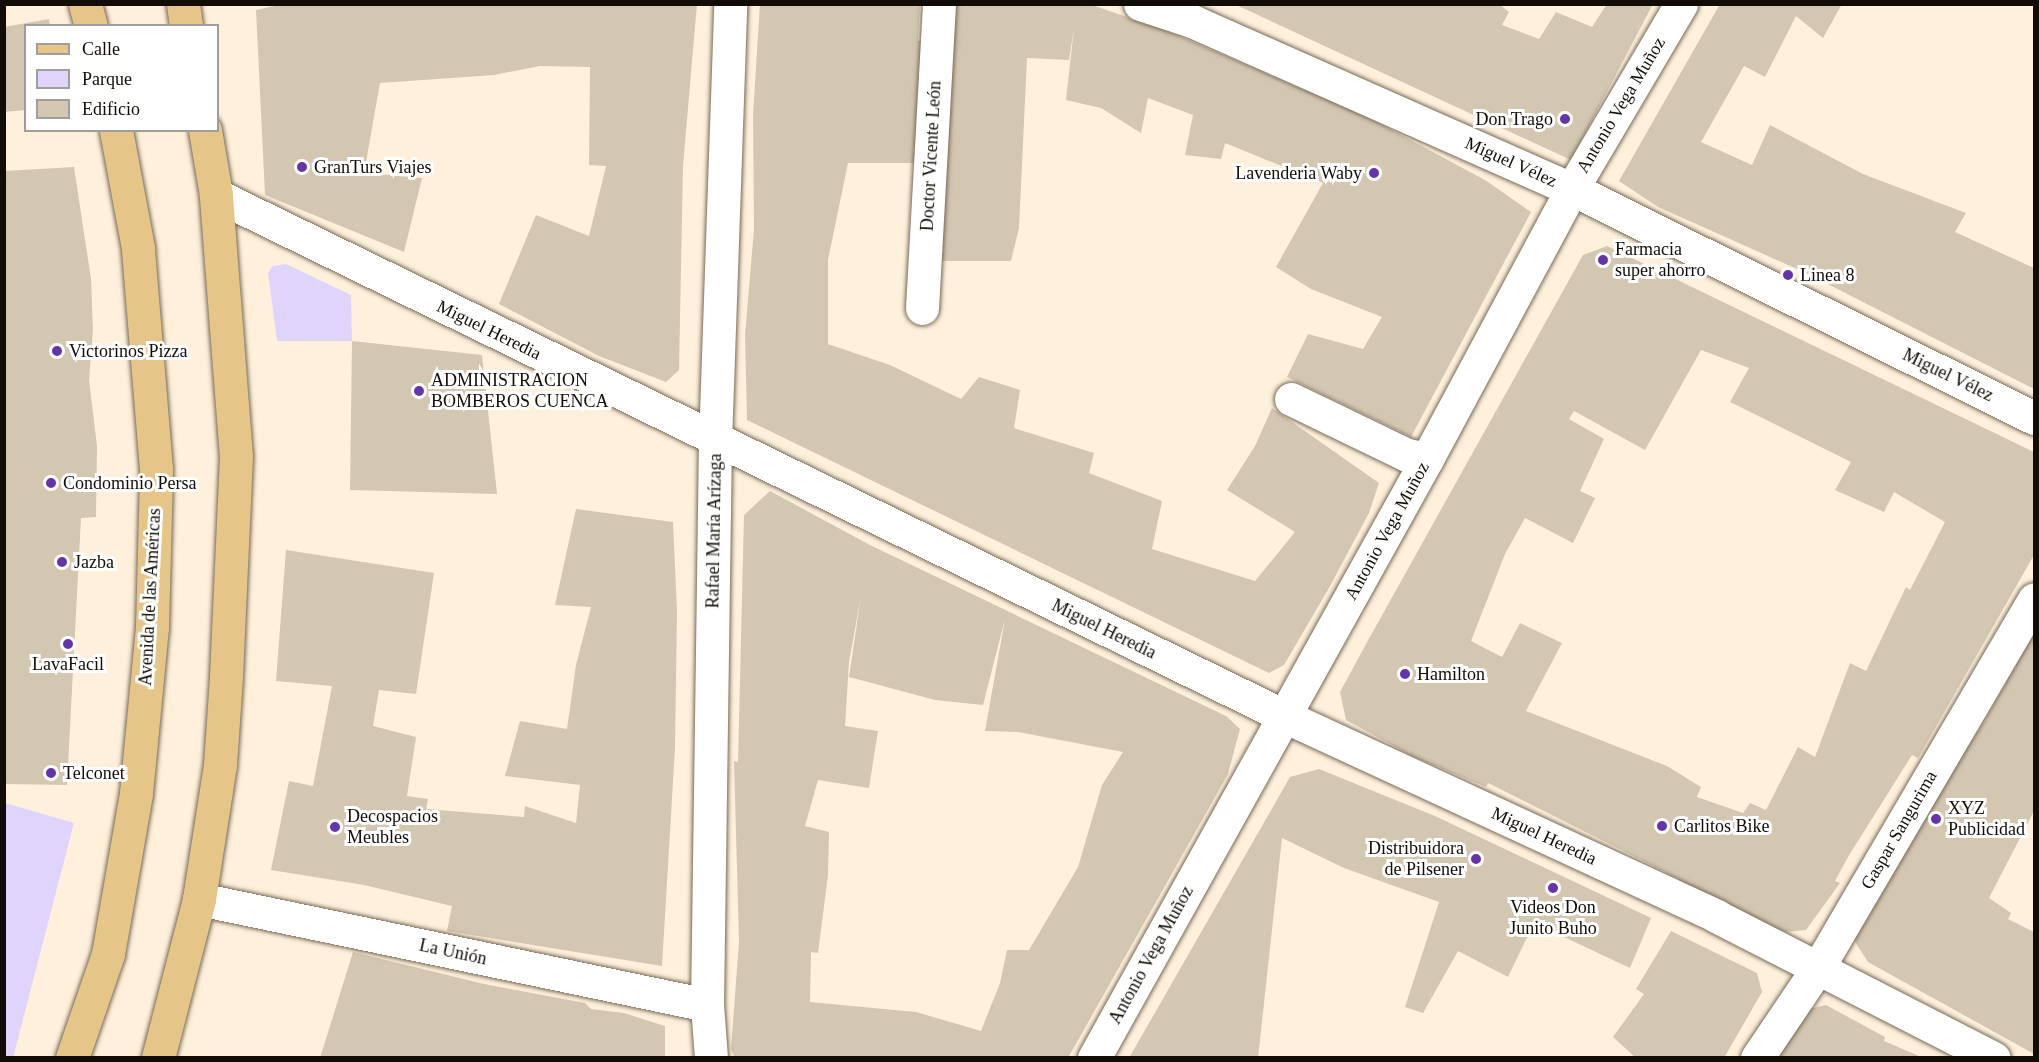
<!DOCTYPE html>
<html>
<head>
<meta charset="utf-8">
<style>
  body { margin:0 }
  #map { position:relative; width:2039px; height:1062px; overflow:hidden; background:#fef0da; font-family:"Times New Roman",serif }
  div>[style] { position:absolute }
  .green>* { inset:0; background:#dfd5fc }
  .building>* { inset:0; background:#d4c7b1 }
  .roads { filter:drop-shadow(0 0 2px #766a57) drop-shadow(0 0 2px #766a57) }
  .minor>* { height:33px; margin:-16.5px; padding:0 16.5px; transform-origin:16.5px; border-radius:16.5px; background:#fff }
  .major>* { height:33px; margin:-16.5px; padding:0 16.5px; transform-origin:16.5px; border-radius:16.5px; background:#e5c588 }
  .dots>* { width:16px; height:16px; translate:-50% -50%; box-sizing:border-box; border:3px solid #fff; border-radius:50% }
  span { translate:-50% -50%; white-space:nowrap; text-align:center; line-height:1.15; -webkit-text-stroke:6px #fff; paint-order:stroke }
  .street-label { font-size:18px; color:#110d06 }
  .poi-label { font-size:18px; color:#110d06 }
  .right { translate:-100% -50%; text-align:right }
  .left { translate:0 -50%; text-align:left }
  .frame { position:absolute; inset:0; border:6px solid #110d06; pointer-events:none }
  .legend { position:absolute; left:24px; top:24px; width:195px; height:108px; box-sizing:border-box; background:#fff; border:2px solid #a09e9b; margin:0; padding:8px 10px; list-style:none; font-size:18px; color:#110d06 }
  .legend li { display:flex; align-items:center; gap:12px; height:30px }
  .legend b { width:30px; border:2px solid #a09e9b }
</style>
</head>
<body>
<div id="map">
  <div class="green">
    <div style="clip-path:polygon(286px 264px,351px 295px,352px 341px,277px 341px,268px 273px,273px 266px)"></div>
    <div style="clip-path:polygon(5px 803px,74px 823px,13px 1058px,4px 1057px)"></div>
  </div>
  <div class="building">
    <div style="clip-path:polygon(284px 4px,697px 4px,683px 166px,679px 370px,666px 382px,599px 356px,499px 304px,536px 215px,589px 236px,606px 166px,589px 165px,590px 67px,540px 66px,494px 75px,380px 83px,364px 173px,422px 178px,404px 252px,265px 195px,256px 10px)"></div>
    <div style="clip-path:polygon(760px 4px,920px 4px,918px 41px,923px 41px,917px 163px,848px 163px,828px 260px,828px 344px,890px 365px,961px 399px,979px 377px,1020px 390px,1014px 428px,1094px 453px,1089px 473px,1162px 501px,1152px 549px,1255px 581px,1295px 532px,1227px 490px,1255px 446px,1272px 408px,1379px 483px,1369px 513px,1329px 588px,1284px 665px,1269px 673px,747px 420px,745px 335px,754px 229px,753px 114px)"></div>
    <div style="clip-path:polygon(954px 4px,1089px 4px,1162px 29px,1362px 114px,1485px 180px,1531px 212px,1411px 437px,1287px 377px,1308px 334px,1363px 349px,1382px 317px,1311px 289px,1276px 267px,1323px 183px,1225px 143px,1221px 159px,1185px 155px,1193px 115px,1148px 98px,1141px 133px,1101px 108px,1066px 100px,1074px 28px,1069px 60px,1027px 58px,1019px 228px,1011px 261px,941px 261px)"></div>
    <div style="clip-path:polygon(1234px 4px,1499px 4px,1509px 12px,1502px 25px,1539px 39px,1556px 12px,1592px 27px,1607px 4px,1653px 4px,1571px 160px)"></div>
    <div style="clip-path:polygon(1720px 4px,1842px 4px,1823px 38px,1796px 16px,1765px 77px,1744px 66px,1701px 142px,1752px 165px,1770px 125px,1863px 174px,1966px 213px,1955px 232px,2034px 268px,2034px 389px,1806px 273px,1658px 207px,1619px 181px)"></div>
    <div style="clip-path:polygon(49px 19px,50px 26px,26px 26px,26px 110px,4px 112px,4px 27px)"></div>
    <div style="clip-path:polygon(74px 167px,91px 279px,93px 330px,89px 380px,97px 446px,96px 517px,81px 518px,67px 785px,4px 784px,4px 171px)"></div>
    <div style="clip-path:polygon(evenodd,1607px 246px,2034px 452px,2034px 555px,1918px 758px,1912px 755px,1848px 857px,1835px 881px,1840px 883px,1806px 930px,1785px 932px,1676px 886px,1679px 879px,1488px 783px,1486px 787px,1412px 756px,1346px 720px,1340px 692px,1366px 644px,1583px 255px,1607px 246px,1701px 350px,1749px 368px,1730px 402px,1851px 462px,1835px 490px,1884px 512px,1894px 492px,1945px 522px,1910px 590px,1906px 587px,1866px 671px,1850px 663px,1815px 757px,1798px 747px,1766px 810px,1750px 803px,1743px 813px,1697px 797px,1701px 787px,1667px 766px,1526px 711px,1562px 643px,1520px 623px,1502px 657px,1471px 641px,1505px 554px,1525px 518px,1573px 543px,1595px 498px,1580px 491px,1604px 439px,1569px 419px,1574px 411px,1645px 450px,1701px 350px)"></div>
    <div style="clip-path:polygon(352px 341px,482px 355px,497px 494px,350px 490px)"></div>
    <div style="clip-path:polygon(evenodd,770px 491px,870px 545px,1226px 716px,1240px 729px,1228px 774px,1068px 1058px,735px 1058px,731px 1049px,739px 942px,734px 761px,738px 762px,744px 515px,770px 491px,861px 596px,849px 677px,935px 700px,983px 705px,1005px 619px,985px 731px,1018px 732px,1123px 752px,1102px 785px,1078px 867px,1029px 950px,1007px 950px,1000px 983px,981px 1031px,916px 1012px,810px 1002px,811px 952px,818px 953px,828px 875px,829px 832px,805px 826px,818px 780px,869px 788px,878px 731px,845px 726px,849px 662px,861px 596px)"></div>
    <div style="clip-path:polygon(576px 509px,673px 522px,677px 612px,675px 748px,662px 966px,447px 931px,452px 906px,364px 885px,271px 870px,289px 781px,313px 786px,332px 686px,276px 681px,286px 550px,434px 573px,416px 694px,379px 690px,373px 726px,416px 737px,407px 796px,428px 799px,426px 809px,524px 817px,525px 806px,576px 823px,580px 785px,505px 776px,520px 721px,567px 729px,576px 665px,591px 607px,555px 605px)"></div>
    <div style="clip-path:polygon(2034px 631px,2034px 811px,1989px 898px,2011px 913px,2008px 919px,2034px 932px,2034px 1054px,1868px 962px,1850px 934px,1896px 853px,1984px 722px)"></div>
    <div style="clip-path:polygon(1319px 769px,1435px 816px,1651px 918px,1630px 968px,1534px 923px,1508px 977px,1458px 951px,1423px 1013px,1405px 1007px,1439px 902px,1344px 868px,1282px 838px,1258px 1058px,1129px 1058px,1290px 777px)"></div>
    <div style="clip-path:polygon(1671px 931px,1757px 973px,1762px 992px,1724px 1058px,1636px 1058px,1613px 1037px,1644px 994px,1636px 989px)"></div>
    <div style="clip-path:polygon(353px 952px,484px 984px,585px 1003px,591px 1009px,624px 1013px,665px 1026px,665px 1058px,320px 1058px)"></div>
    <div style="clip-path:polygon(1826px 1005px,1885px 1037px,1884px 1041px,1924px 1058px,1771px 1058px,1805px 1010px)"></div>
  </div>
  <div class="roads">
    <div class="minor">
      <div style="left:1140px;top:4px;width:55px;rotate:18.1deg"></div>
      <div style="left:1192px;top:21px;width:415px;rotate:23.9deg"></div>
      <div style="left:1572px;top:189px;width:516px;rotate:26.37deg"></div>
      <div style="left:216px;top:195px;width:1188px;rotate:26deg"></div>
      <div style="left:1284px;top:716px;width:476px;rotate:24.8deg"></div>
      <div style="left:1716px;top:916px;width:312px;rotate:27.1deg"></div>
      <div style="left:922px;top:308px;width:304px;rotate:-86.8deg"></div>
      <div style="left:1291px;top:399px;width:129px;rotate:25.8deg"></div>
      <div style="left:1407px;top:455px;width:20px;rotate:11deg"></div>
      <div style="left:199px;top:899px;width:519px;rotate:11.79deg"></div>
      <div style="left:711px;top:1058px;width:53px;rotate:-94.3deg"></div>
      <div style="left:707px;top:1005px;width:563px;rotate:-89.19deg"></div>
      <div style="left:715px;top:442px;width:438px;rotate:-88deg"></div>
      <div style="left:1094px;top:1058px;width:685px;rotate:-60.93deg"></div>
      <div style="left:1427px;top:459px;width:306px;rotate:-61.8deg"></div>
      <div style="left:1572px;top:189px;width:215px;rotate:-59.5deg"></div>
      <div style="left:1757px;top:1058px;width:111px;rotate:-56deg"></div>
      <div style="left:1819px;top:966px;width:425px;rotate:-59.6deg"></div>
    </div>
    <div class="major">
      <div style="left:85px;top:4px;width:23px;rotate:75deg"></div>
      <div style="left:183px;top:4px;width:22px;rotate:82deg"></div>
      <div style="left:72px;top:1058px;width:110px;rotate:-70.9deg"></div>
      <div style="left:108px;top:954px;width:163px;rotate:-80.1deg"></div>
      <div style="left:136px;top:793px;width:167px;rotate:-84.5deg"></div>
      <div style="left:152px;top:627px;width:158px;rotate:-88.5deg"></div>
      <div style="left:156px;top:469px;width:222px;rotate:-94.7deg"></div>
      <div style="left:138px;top:248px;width:120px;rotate:-100.6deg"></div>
      <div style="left:158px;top:1058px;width:164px;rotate:-75.5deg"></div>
      <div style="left:199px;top:899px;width:136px;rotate:-81.1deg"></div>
      <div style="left:220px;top:765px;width:89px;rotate:-86.1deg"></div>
      <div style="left:226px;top:676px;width:219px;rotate:-87.4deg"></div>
      <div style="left:236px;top:457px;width:263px;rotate:-94.4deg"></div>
      <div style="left:216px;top:195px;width:66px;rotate:-99.6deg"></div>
    </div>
  </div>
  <div class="dots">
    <div style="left:1565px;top:119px;background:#6534ab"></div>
    <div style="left:302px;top:167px;background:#6534ab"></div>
    <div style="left:1374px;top:173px;background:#6534ab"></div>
    <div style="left:1603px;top:260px;background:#6534ab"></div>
    <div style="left:1788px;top:275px;background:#6534ab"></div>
    <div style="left:57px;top:351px;background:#6534ab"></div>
    <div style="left:419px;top:391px;background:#6534ab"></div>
    <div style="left:51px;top:483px;background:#6534ab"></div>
    <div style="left:62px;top:562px;background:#6534ab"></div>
    <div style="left:68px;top:644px;background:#6534ab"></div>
    <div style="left:1405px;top:674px;background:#6534ab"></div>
    <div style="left:51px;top:773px;background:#6534ab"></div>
    <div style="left:1936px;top:819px;background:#6534ab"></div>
    <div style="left:1662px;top:826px;background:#6534ab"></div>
    <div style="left:335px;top:827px;background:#6534ab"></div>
    <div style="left:1476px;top:859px;background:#6534ab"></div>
    <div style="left:1553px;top:888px;background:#6534ab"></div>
  </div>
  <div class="street-label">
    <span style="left:1621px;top:105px;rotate:-59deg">Antonio Vega Muñoz</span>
    <span style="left:931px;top:156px;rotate:-87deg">Doctor Vicente León</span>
    <span style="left:1511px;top:162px;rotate:24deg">Miguel Vélez</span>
    <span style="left:489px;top:330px;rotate:26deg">Miguel Heredia</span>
    <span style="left:1948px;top:375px;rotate:26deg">Miguel Vélez</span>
    <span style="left:714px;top:531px;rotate:-89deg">Rafael María Arízaga</span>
    <span style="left:1387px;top:531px;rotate:-61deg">Antonio Vega Muñoz</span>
    <span style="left:150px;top:597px;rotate:-87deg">Avenida de las Américas</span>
    <span style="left:1104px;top:629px;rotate:26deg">Miguel Heredia</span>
    <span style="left:1899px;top:830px;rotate:-60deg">Gaspar Sangurima</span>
    <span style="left:1544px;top:836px;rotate:25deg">Miguel Heredia</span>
    <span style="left:453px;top:952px;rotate:12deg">La Unión</span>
    <span style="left:1151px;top:955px;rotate:-61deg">Antonio Vega Muñoz</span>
  </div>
  <div class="poi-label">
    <span class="right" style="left:1553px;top:119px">Don Trago</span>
    <span class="left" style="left:314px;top:167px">GranTurs Viajes</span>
    <span class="right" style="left:1362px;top:173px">Lavenderia Waby</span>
    <span class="left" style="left:1615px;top:260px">Farmacia<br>super ahorro</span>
    <span class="left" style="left:1800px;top:275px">Linea 8</span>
    <span class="left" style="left:69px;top:351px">Victorinos Pizza</span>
    <span class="left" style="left:431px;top:391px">ADMINISTRACION<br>BOMBEROS CUENCA</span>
    <span class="left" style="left:63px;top:483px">Condominio Persa</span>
    <span class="left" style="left:74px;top:562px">Jazba</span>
    <span style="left:68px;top:664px">LavaFacil</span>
    <span class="left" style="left:1417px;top:674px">Hamilton</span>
    <span class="left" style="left:63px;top:773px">Telconet</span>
    <span class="left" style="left:1948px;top:819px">XYZ<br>Publicidad</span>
    <span class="left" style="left:347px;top:827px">Decospacios<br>Meubles</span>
    <span class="left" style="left:1674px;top:826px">Carlitos Bike</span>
    <span class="right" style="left:1464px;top:859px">Distribuidora<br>de Pilsener</span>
    <span style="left:1553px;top:918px">Videos Don<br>Junito Buho</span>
  </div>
  <div class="frame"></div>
  <ul class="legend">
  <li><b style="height:8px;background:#e5c588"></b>Calle</li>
  <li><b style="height:16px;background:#dfd5fc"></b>Parque</li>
  <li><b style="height:16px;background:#d4c7b1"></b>Edificio</li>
  </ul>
</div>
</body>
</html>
